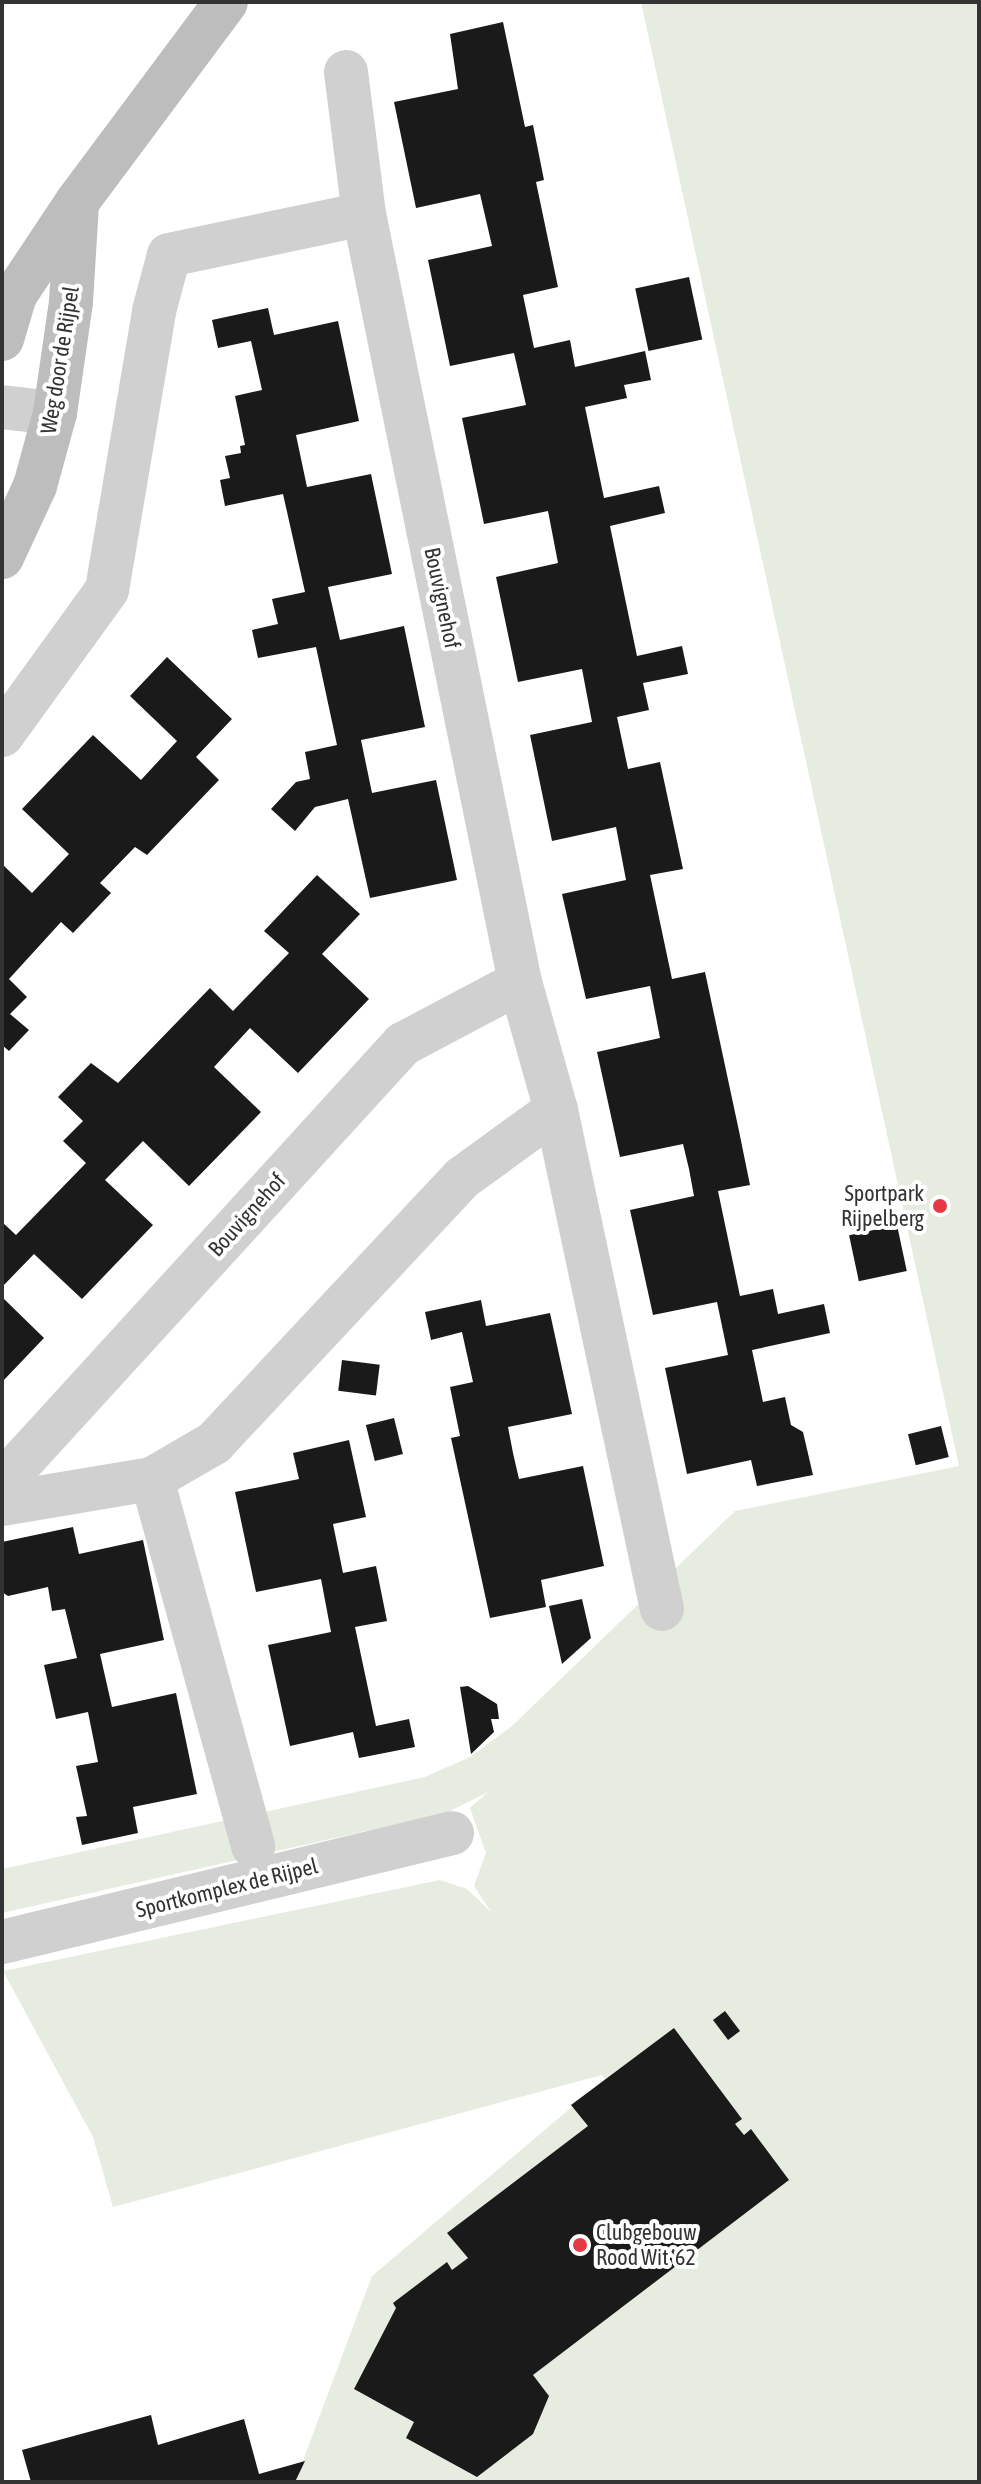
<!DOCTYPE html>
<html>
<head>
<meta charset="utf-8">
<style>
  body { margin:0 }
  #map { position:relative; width:981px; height:2484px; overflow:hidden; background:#fff; font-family:"Asap Condensed",sans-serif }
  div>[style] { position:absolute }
  .green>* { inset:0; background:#e6ecdf }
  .building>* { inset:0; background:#1a1a1a; transform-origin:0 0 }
  .street>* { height:44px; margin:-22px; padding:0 22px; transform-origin:22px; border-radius:22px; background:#d0d0d0 }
  .secondary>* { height:44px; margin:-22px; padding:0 22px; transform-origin:22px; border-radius:22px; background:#bdbdbd }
  .dots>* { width:22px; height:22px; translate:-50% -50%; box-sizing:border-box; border:4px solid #fff; border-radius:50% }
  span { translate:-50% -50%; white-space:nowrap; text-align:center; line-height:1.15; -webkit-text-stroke:8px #fff; paint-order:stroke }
  .street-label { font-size:22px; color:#333 }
  .poi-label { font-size:22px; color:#333 }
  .right { translate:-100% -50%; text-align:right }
  .left { translate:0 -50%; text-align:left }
  .frame { position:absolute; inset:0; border:4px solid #333; pointer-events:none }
</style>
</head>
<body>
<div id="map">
  <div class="green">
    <div style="clip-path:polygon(641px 2px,979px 2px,979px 2482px,295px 2482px,372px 2276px,605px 2079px,602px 2075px,113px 2207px,93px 2137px,3px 1971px,440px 1880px,467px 1889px,491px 1912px,474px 1886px,486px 1853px,470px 1808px,488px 1792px,446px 1813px,2px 1913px,2px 1869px,425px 1777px,470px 1757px,512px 1726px,735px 1511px,959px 1466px)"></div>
  </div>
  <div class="building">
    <div style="clip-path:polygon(503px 22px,525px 127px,533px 125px,544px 180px,536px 182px,558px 287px,523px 295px,534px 348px,570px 340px,575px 367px,645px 351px,651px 380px,624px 385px,627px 398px,585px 407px,604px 498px,659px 486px,665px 513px,610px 526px,637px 656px,682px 646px,688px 674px,643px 683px,649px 710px,617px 717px,628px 769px,660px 762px,683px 869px,650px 875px,672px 979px,705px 972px,739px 1131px,750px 1185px,718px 1191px,740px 1296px,773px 1289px,778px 1314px,824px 1304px,830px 1333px,752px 1350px,763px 1402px,785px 1397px,791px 1425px,803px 1432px,813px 1475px,757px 1486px,751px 1460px,687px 1474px,665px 1368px,728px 1355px,717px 1302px,653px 1315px,630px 1210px,694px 1196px,689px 1169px,683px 1144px,620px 1157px,597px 1052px,660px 1038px,650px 986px,586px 999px,562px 894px,626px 880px,616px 827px,552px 841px,530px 735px,592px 722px,582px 669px,518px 682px,496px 577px,558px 563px,548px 511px,484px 524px,462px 418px,526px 405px,514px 353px,450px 366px,428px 260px,492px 246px,480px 194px,416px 208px,394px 102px,458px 89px,450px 34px)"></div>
    <div style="left:689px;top:277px;width:64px;height:55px;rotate:78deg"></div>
    <div style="clip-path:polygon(268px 308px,274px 335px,338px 321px,359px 421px,296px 435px,307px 487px,371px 474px,392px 574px,328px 587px,340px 640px,404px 626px,425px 727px,361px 740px,372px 793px,436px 780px,457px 880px,370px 898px,348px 799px,315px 807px,295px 831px,271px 809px,296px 782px,310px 779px,305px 752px,337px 745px,316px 647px,258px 658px,252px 630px,278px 624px,272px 599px,305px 592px,283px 494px,225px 506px,220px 480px,230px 478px,225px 456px,241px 453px,240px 446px,245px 445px,235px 396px,262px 390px,251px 341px,218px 348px,212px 320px)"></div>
    <div style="clip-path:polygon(167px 657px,232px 719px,196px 757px,219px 780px,147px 855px,135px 847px,100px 883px,111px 893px,73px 933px,61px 922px,9px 979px,27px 997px,10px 1014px,29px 1030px,9px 1051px,2px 1045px,2px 864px,32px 893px,69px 854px,22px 809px,93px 735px,141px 780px,177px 741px,130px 696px)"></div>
    <div style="clip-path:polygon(317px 875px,360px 914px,322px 954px,369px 999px,298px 1073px,250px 1028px,214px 1067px,261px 1112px,189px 1186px,143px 1141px,105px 1180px,153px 1225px,82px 1299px,34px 1254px,2px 1287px,2px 1222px,16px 1235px,86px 1163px,63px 1141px,83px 1121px,58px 1097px,91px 1063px,118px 1083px,210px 988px,233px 1011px,289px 953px,264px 931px)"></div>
    <div style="left:897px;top:1225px;width:47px;height:49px;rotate:78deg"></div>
    <div style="clip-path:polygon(2px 1297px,44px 1338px,2px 1382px)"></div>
    <div style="clip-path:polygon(481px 1300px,486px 1326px,550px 1313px,572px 1414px,508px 1427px,513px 1453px,519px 1479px,583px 1466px,604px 1566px,541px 1580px,546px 1607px,490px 1618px,451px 1438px,460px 1436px,450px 1387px,473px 1382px,462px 1332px,431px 1340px,425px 1312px)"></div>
    <div style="left:342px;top:1360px;width:38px;height:31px;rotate:7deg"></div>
    <div style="left:394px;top:1418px;width:37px;height:29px;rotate:76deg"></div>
    <div style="left:941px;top:1426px;width:32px;height:34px;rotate:76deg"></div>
    <div style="clip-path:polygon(349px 1440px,366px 1517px,333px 1524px,343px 1573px,376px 1566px,387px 1621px,355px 1627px,376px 1726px,409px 1719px,415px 1747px,359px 1758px,353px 1732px,290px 1746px,268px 1645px,331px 1632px,321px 1579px,256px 1592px,235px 1492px,299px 1479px,293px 1453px)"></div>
    <div style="clip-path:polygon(73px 1527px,79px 1554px,143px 1540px,164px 1640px,100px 1654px,112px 1707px,176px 1693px,197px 1794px,133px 1807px,138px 1833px,82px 1845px,76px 1817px,87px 1816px,76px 1766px,98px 1762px,88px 1712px,56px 1719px,44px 1665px,77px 1658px,65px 1609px,52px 1611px,48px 1587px,8px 1596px,2px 1592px,2px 1542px)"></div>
    <div style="clip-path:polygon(582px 1599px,591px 1638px,562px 1664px,549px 1606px)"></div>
    <div style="clip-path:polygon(468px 1686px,497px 1704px,499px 1719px,491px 1719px,494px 1732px,471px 1754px,460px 1687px)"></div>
    <div style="left:725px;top:2011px;width:25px;height:15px;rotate:53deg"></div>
    <div style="clip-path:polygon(674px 2028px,742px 2119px,735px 2124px,744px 2135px,751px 2129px,789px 2180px,533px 2375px,549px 2396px,533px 2434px,477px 2477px,406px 2438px,414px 2422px,354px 2389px,396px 2308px,393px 2303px,447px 2262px,452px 2270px,468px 2258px,447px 2233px,588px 2126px,571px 2105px)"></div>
    <div style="clip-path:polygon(151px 2415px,158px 2445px,244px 2419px,259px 2474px,305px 2461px,295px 2482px,31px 2482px,22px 2450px)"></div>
  </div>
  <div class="street">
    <div style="left:346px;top:72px;width:143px;rotate:82.8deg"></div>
    <div style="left:364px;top:214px;width:784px;rotate:78.52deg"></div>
    <div style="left:520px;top:982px;width:133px;rotate:74.3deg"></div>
    <div style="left:556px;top:1110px;width:510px;rotate:78.01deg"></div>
    <div style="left:2px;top:407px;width:53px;rotate:6.5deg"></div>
    <div style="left:2px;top:735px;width:179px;rotate:-54.1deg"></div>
    <div style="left:107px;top:590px;width:283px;rotate:-80.4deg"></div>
    <div style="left:154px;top:311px;width:58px;rotate:-75deg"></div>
    <div style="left:169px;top:255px;width:199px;rotate:-11.9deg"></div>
    <div style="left:152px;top:1479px;width:381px;rotate:74.6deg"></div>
    <div style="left:2px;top:1483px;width:595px;rotate:-47.59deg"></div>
    <div style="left:403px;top:1044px;width:132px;rotate:-27.9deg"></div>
    <div style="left:2px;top:1504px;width:152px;rotate:-9.5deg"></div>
    <div style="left:152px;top:1479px;width:72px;rotate:-30.1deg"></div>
    <div style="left:214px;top:1443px;width:363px;rotate:-46.9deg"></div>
    <div style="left:462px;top:1178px;width:116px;rotate:-35.9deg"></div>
    <div style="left:2px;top:1942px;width:463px;rotate:-13.6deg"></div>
  </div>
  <div class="secondary">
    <div style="left:2px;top:339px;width:46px;rotate:-73.5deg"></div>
    <div style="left:15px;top:295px;width:112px;rotate:-56.3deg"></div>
    <div style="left:77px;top:202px;width:249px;rotate:-53.3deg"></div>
    <div style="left:2px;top:557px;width:78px;rotate:-65.1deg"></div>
    <div style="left:35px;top:486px;width:76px;rotate:-74.7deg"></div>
    <div style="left:55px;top:413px;width:112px;rotate:-81.8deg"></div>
    <div style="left:71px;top:302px;width:99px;rotate:-86.5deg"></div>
  </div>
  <div class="dots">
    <div style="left:940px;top:1206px;background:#e63946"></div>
    <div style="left:580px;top:2245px;background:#e63946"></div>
  </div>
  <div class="street-label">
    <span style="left:60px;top:360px;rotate:-81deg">Weg door de Rijpel</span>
    <span style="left:442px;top:598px;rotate:78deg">Bouvignehof</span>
    <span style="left:247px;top:1215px;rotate:-48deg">Bouvignehof</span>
    <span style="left:227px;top:1888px;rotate:-14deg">Sportkomplex de Rijpel</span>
  </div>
  <div class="poi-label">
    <span class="right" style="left:924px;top:1206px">Sportpark<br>Rijpelberg</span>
    <span class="left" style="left:596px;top:2245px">Clubgebouw<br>Rood Wit '62</span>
  </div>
  <div class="frame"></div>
</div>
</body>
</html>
